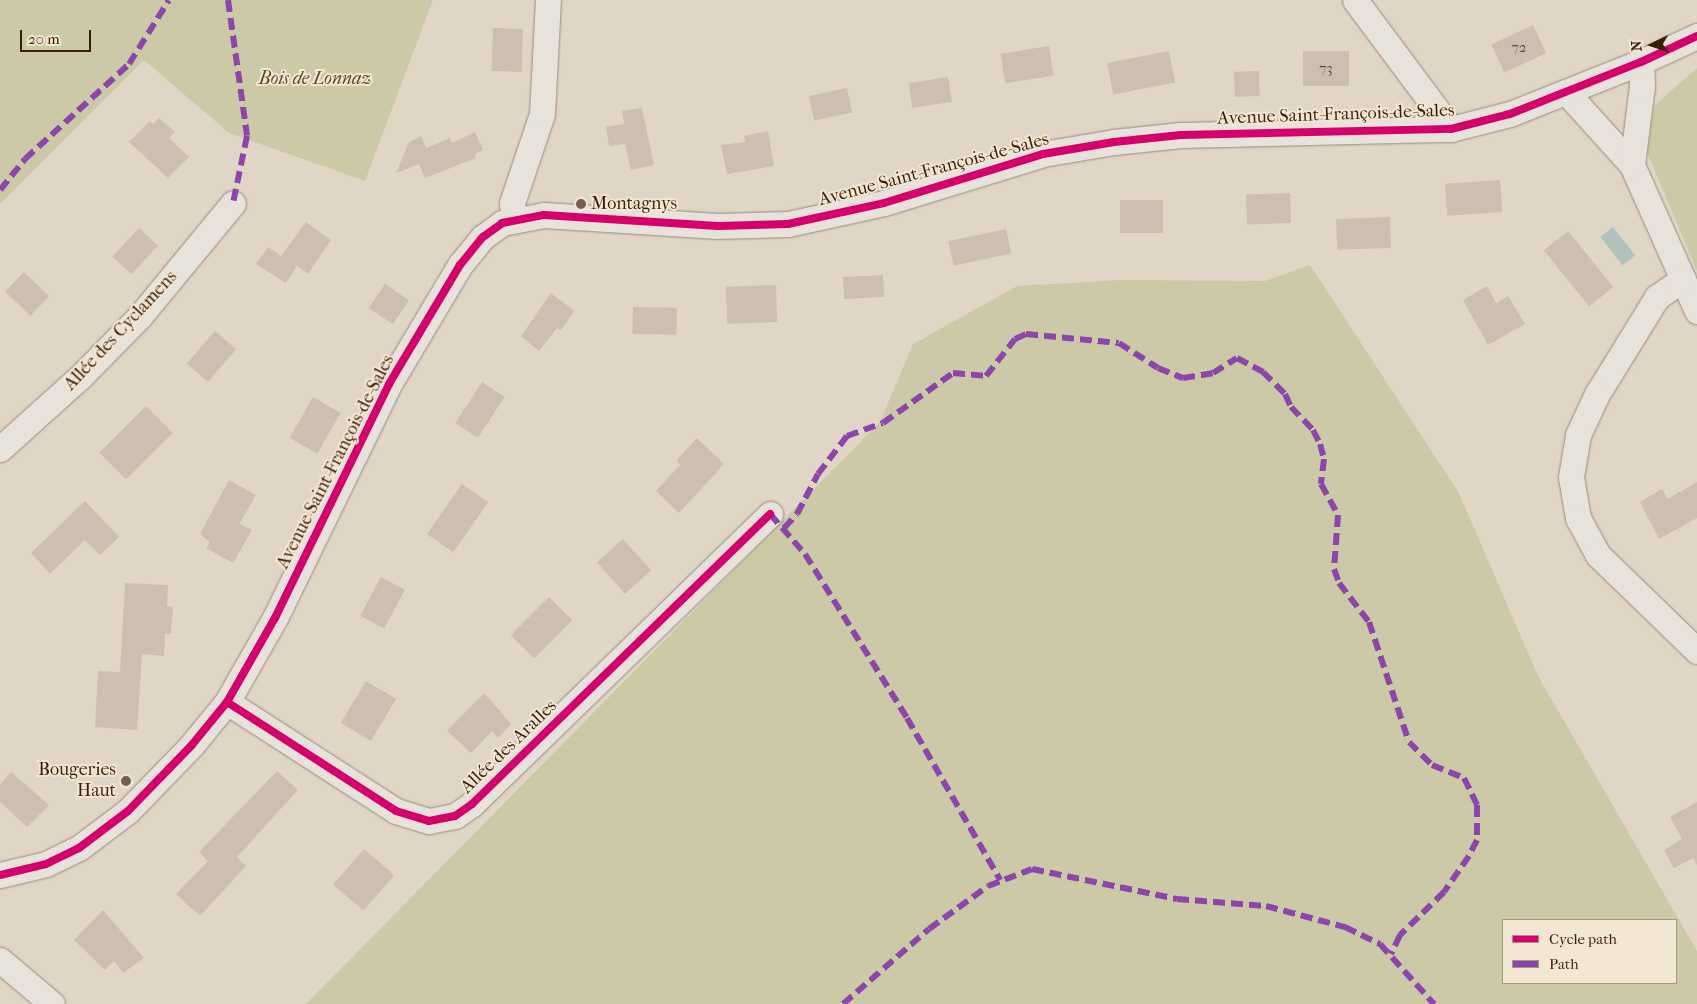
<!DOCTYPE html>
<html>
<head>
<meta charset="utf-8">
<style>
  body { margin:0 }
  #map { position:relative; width:1697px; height:1004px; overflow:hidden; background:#e1d6c6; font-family:"IM FELL French Canon",serif }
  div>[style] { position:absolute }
  .green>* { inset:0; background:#ccc9a7 }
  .water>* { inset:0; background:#afc2bb; transform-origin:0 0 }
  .building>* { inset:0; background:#cebdb1; transform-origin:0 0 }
  .roads { filter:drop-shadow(0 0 1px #968b80) drop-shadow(0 0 1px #968b80) }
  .street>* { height:25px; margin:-12.5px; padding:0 12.5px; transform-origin:12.5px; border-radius:12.5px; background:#e7e2da }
  .quiet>* { height:6px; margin-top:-3px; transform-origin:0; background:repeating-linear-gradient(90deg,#8e44ad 0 12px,transparent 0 18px) }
  .cycleway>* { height:8px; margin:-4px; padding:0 4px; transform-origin:4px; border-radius:4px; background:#d6006c }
  .dots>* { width:14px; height:14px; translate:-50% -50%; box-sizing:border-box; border:2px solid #f3e6d2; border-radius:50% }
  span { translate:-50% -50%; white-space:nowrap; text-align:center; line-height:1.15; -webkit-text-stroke:4px #f3e6d2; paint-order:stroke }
  .number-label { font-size:15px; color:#614836 }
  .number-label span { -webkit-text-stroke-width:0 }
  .park-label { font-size:18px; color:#5b462b; font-style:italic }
  .street-label { font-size:18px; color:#3b1e0a }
  .poi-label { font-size:18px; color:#3b1e0a }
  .left { translate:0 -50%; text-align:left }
  .right { translate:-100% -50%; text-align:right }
  .legend { position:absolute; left:1502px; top:919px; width:175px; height:65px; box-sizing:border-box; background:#f3e6d2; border:1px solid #a99682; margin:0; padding:6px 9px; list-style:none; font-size:15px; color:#3b1e0a }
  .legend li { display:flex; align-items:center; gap:10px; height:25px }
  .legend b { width:25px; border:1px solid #a99682 }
  .north { position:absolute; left:1627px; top:20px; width:50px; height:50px; -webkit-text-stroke:4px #f3e6d2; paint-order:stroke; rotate:266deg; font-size:14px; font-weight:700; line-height:20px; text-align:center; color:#3b1e0a }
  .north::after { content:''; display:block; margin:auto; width:18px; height:22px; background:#3b1e0a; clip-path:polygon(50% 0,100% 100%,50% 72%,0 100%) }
  .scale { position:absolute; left:20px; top:30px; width:71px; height:22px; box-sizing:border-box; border:2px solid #3b1e0a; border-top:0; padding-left:6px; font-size:15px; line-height:18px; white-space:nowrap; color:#3b1e0a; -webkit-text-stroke:4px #f3e6d2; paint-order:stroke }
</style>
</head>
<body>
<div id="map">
  <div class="green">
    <div style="clip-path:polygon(0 0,433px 0,365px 181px,229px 133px,144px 60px,0 204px)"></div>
    <div style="clip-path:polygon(1697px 68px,1697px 271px,1644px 145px,1648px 117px,1655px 105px)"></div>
    <div style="clip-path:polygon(evenodd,1310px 265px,1459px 493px,1538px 676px,1697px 951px,1697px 1004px,306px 1004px,880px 422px,913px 344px,1017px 286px,1121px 280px,1265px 281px,1310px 265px,1503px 920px,1676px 920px,1676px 983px,1503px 983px,1503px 920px)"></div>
  </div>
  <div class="water">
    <div style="left:1613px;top:227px;width:36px;height:16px;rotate:52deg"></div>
  </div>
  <div class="building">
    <div style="left:1533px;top:25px;width:31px;height:46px;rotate:65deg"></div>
    <div style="left:493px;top:28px;width:30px;height:43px;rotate:2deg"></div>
    <div style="left:1049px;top:46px;width:30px;height:49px;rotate:81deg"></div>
    <div style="left:1169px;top:51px;width:32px;height:63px;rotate:79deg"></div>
    <div style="left:1349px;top:51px;width:35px;height:46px;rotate:90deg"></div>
    <div style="left:1259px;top:71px;width:25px;height:25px;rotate:88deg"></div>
    <div style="left:948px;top:77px;width:25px;height:40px;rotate:81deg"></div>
    <div style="left:847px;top:88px;width:25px;height:39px;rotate:78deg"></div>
    <div style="clip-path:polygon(642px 108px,654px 165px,631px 170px,625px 144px,609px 146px,606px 127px,624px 124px,622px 111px)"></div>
    <div style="clip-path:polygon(159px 118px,175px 132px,169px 138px,189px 157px,168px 178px,129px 142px,150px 121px,153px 124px)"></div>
    <div style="clip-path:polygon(768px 131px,774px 166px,727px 174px,721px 145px,745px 142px,744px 136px)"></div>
    <div style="clip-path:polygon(475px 132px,483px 150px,475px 154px,476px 158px,425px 178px,419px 164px,396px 173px,409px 142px,421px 136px,426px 148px,450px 138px,452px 143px)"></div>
    <div style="left:1500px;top:180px;width:32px;height:55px;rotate:86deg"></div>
    <div style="left:1290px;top:193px;width:30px;height:44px;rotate:88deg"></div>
    <div style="left:1163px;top:200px;width:33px;height:43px;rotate:90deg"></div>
    <div style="left:1390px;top:217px;width:31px;height:54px;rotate:88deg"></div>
    <div style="clip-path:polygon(306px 222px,331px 240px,308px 274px,297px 266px,286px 283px,256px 264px,268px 247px,281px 256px)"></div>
    <div style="left:139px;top:228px;width:26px;height:39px;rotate:43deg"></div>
    <div style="left:1006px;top:229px;width:25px;height:59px;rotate:78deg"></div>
    <div style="left:1568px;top:231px;width:72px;height:31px;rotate:51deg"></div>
    <div style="left:24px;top:272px;width:35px;height:27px;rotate:44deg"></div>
    <div style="left:883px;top:275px;width:22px;height:40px;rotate:87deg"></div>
    <div style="left:385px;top:284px;width:29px;height:29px;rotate:34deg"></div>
    <div style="left:776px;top:285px;width:37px;height:50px;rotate:88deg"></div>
    <div style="clip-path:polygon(1487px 286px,1496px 303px,1508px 296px,1525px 324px,1488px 345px,1463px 300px)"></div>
    <div style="clip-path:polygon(551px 293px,574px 311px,561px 330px,557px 328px,539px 351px,521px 336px)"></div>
    <div style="left:633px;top:307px;width:44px;height:27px;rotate:1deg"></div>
    <div style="left:215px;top:331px;width:28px;height:43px;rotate:41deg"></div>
    <div style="left:482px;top:382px;width:27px;height:49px;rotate:33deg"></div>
    <div style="left:313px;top:397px;width:32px;height:47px;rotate:30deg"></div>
    <div style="left:146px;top:406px;width:38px;height:66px;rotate:45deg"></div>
    <div style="clip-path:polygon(697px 438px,724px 464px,679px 513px,656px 491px,680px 465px,677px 460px)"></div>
    <div style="clip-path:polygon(229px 480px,256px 495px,239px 524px,252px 530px,233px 563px,206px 548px,210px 542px,200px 534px)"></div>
    <div style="clip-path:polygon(1697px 482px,1697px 518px,1659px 539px,1640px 502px,1662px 489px,1668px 499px)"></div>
    <div style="left:462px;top:484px;width:32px;height:61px;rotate:35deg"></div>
    <div style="clip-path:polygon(85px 501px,119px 537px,100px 555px,85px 540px,50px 574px,31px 553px)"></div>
    <div style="left:623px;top:539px;width:42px;height:35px;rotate:48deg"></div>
    <div style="left:381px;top:577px;width:27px;height:44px;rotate:28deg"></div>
    <div style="clip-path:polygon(125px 583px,168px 585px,167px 606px,173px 607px,171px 634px,165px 634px,164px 656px,142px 654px,137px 730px,95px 727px,98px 671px,120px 672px)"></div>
    <div style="left:549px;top:597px;width:33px;height:54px;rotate:45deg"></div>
    <div style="left:366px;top:681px;width:35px;height:49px;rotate:31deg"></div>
    <div style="clip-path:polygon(484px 693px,511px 724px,498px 738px,492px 731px,471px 753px,447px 731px)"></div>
    <div style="clip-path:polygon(277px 771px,298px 790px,237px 857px,246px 866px,200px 916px,176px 894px,208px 861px,199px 852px)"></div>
    <div style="clip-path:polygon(11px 772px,49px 805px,27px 827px,0 802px,0 785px)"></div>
    <div style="clip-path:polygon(1697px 802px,1697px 865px,1693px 858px,1674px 868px,1664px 850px,1682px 839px,1670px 817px)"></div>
    <div style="left:364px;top:849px;width:40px;height:47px;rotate:41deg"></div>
    <div style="clip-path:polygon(103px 910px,144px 958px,123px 973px,114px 961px,105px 970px,74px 940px)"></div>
  </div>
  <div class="roads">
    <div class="street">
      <div style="left:1355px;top:0;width:161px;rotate:53.3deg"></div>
      <div style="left:1566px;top:92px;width:98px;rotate:47.9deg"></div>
      <div style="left:1632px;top:165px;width:160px;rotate:66deg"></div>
      <div style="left:1632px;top:165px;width:80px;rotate:-82.8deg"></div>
      <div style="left:1642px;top:86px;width:24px;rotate:-92deg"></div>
      <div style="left:514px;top:219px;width:16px;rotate:-97deg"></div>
      <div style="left:512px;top:203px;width:94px;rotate:-71.4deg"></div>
      <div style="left:542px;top:114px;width:114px;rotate:-87deg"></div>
      <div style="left:1683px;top:279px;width:32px;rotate:145deg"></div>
      <div style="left:1657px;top:297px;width:114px;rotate:121.7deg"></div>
      <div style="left:1597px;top:394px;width:45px;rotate:114.9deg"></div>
      <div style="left:1578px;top:435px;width:43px;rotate:99.5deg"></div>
      <div style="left:1571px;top:477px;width:42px;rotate:80.3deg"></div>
      <div style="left:1578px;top:518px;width:42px;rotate:61.6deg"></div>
      <div style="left:1598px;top:555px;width:138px;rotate:44.1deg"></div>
      <div style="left:0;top:449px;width:108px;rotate:-42deg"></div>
      <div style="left:80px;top:377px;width:86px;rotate:-45.5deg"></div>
      <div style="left:140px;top:316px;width:146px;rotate:-50.5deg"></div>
      <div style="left:227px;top:702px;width:201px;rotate:32.8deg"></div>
      <div style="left:396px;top:811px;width:34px;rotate:17deg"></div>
      <div style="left:429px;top:821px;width:26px;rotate:-11deg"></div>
      <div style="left:455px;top:816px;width:21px;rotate:-35deg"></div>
      <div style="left:472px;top:804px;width:416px;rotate:-44.2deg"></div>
      <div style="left:0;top:875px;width:47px;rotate:-13.4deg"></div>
      <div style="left:46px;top:864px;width:37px;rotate:-26deg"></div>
      <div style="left:79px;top:848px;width:61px;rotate:-37.1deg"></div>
      <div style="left:128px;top:811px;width:91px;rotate:-45.9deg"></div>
      <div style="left:191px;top:746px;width:57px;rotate:-50.7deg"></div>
      <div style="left:227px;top:702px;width:97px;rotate:-60.3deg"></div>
      <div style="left:275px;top:618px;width:260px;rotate:-64deg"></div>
      <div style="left:389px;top:384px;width:139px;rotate:-59.2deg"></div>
      <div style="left:460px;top:265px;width:36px;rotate:-51deg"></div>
      <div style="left:483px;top:237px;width:24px;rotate:-36deg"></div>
      <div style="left:502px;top:223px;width:43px;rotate:-10.8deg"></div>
      <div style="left:544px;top:215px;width:174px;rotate:3.6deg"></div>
      <div style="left:718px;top:226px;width:70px;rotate:-1.6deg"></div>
      <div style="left:788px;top:224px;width:98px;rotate:-12.3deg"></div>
      <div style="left:884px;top:203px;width:166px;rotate:-17.1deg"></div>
      <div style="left:1043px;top:154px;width:72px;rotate:-9.6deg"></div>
      <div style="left:1114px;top:142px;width:67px;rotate:-6deg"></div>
      <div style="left:1181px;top:135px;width:270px;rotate:-1.3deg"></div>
      <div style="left:1451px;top:129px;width:61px;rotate:-14.3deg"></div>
      <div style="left:1510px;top:114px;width:141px;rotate:-21.7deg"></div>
      <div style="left:1641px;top:62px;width:62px;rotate:-24.9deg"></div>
      <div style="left:0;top:960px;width:68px;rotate:40.2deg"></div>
    </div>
  </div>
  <div class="quiet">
    <div style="left:228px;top:0;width:137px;rotate:82deg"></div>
    <div style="left:247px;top:136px;width:68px;rotate:101.8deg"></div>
    <div style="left:0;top:190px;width:40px;rotate:-51deg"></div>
    <div style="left:25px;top:159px;width:141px;rotate:-42.4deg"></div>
    <div style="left:129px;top:64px;width:75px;rotate:-58deg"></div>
    <div style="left:770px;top:514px;width:53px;rotate:48.8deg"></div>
    <div style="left:805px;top:554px;width:193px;rotate:58.1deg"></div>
    <div style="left:907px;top:718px;width:187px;rotate:60.1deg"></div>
    <div style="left:784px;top:528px;width:19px;rotate:-47deg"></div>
    <div style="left:797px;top:514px;width:45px;rotate:-62.3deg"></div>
    <div style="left:818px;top:474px;width:48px;rotate:-52.7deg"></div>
    <div style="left:847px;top:436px;width:38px;rotate:-20deg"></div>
    <div style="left:883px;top:423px;width:86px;rotate:-35.5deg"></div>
    <div style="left:953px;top:373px;width:33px;rotate:5deg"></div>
    <div style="left:986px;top:376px;width:47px;rotate:-51.9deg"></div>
    <div style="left:1015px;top:339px;width:12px;rotate:-24deg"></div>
    <div style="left:1026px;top:334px;width:93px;rotate:5.5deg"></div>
    <div style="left:1119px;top:343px;width:46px;rotate:32.7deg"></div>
    <div style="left:1158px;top:368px;width:27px;rotate:22deg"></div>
    <div style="left:1183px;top:378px;width:30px;rotate:-9deg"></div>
    <div style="left:1213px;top:373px;width:28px;rotate:-32deg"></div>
    <div style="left:1237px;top:358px;width:30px;rotate:28deg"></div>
    <div style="left:1263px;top:372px;width:31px;rotate:45deg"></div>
    <div style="left:1285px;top:394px;width:14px;rotate:65deg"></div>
    <div style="left:1291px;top:407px;width:32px;rotate:46deg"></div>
    <div style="left:1313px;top:430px;width:16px;rotate:63deg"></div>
    <div style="left:1320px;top:444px;width:16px;rotate:75deg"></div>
    <div style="left:1324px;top:459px;width:25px;rotate:97deg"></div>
    <div style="left:1321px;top:484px;width:35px;rotate:61deg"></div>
    <div style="left:1338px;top:515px;width:54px;rotate:94.2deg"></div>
    <div style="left:1334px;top:569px;width:15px;rotate:70deg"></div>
    <div style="left:1339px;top:583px;width:49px;rotate:52.4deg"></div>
    <div style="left:1369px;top:622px;width:126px;rotate:71.6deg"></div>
    <div style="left:1409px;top:742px;width:33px;rotate:45deg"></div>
    <div style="left:1432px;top:765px;width:35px;rotate:22deg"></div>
    <div style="left:1464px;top:778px;width:30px;rotate:64deg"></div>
    <div style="left:1477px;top:805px;width:35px;rotate:90deg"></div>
    <div style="left:1477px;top:840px;width:18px;rotate:117deg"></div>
    <div style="left:1469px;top:856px;width:44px;rotate:124.8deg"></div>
    <div style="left:1444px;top:892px;width:62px;rotate:135.7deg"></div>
    <div style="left:1400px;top:935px;width:21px;rotate:115deg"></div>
    <div style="left:843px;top:1004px;width:114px;rotate:-41.1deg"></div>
    <div style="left:929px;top:929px;width:73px;rotate:-36.1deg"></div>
    <div style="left:988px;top:886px;width:47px;rotate:-21.1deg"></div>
    <div style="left:1032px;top:869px;width:148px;rotate:11.7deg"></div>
    <div style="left:1177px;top:899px;width:89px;rotate:4.5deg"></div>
    <div style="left:1266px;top:906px;width:82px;rotate:14.9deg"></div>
    <div style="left:1345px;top:927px;width:39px;rotate:26deg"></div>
    <div style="left:1380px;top:944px;width:81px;rotate:48deg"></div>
  </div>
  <div class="cycleway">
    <div style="left:227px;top:702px;width:201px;rotate:32.8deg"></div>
    <div style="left:396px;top:811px;width:34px;rotate:17deg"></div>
    <div style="left:429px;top:821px;width:26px;rotate:-11deg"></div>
    <div style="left:455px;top:816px;width:21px;rotate:-35deg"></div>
    <div style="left:472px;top:804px;width:416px;rotate:-44.2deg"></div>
    <div style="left:0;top:875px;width:47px;rotate:-13.4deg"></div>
    <div style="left:46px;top:864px;width:37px;rotate:-26deg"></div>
    <div style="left:79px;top:848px;width:61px;rotate:-37.1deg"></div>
    <div style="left:128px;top:811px;width:91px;rotate:-45.9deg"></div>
    <div style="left:191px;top:746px;width:57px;rotate:-50.7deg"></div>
    <div style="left:227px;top:702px;width:97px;rotate:-60.3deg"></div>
    <div style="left:275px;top:618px;width:260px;rotate:-64deg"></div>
    <div style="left:389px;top:384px;width:139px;rotate:-59.2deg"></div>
    <div style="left:460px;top:265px;width:36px;rotate:-51deg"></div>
    <div style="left:483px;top:237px;width:24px;rotate:-36deg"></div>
    <div style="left:502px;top:223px;width:43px;rotate:-10.8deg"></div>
    <div style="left:544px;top:215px;width:174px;rotate:3.6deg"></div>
    <div style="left:718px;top:226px;width:70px;rotate:-1.6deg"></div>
    <div style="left:788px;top:224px;width:98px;rotate:-12.3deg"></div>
    <div style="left:884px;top:203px;width:166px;rotate:-17.1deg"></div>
    <div style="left:1043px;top:154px;width:72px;rotate:-9.6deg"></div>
    <div style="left:1114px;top:142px;width:67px;rotate:-6deg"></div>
    <div style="left:1181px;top:135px;width:270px;rotate:-1.3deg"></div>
    <div style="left:1451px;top:129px;width:61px;rotate:-14.3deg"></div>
    <div style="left:1510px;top:114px;width:141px;rotate:-21.7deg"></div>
    <div style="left:1641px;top:62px;width:62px;rotate:-24.9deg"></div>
  </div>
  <div class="dots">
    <div style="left:581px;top:204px;background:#755e4c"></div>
    <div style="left:126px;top:781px;background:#755e4c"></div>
  </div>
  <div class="number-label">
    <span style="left:1519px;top:48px">72</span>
    <span style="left:1326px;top:69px">73</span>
  </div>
  <div class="park-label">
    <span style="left:315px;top:79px">Bois de Lonnaz</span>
  </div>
  <div class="street-label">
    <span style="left:1336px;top:115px;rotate:-2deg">Avenue Saint-François-de-Sales</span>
    <span style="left:934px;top:170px;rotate:-15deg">Avenue Saint-François-de-Sales</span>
    <span style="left:121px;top:331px;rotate:-47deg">Allée des Cyclamens</span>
    <span style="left:336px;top:462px;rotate:-63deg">Avenue Saint-François-de-Sales</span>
    <span style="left:509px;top:747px;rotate:-44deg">Allée des Aralles</span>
  </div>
  <div class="poi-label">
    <span class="left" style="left:591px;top:204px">Montagnys</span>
    <span class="right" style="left:116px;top:781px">Bougeries<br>Haut</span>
  </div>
  <ul class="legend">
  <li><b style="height:6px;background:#d6006c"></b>Cycle path</li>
  <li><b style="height:6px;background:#8e44ad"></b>Path</li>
  </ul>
  <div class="north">N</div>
  <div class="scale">20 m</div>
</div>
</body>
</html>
